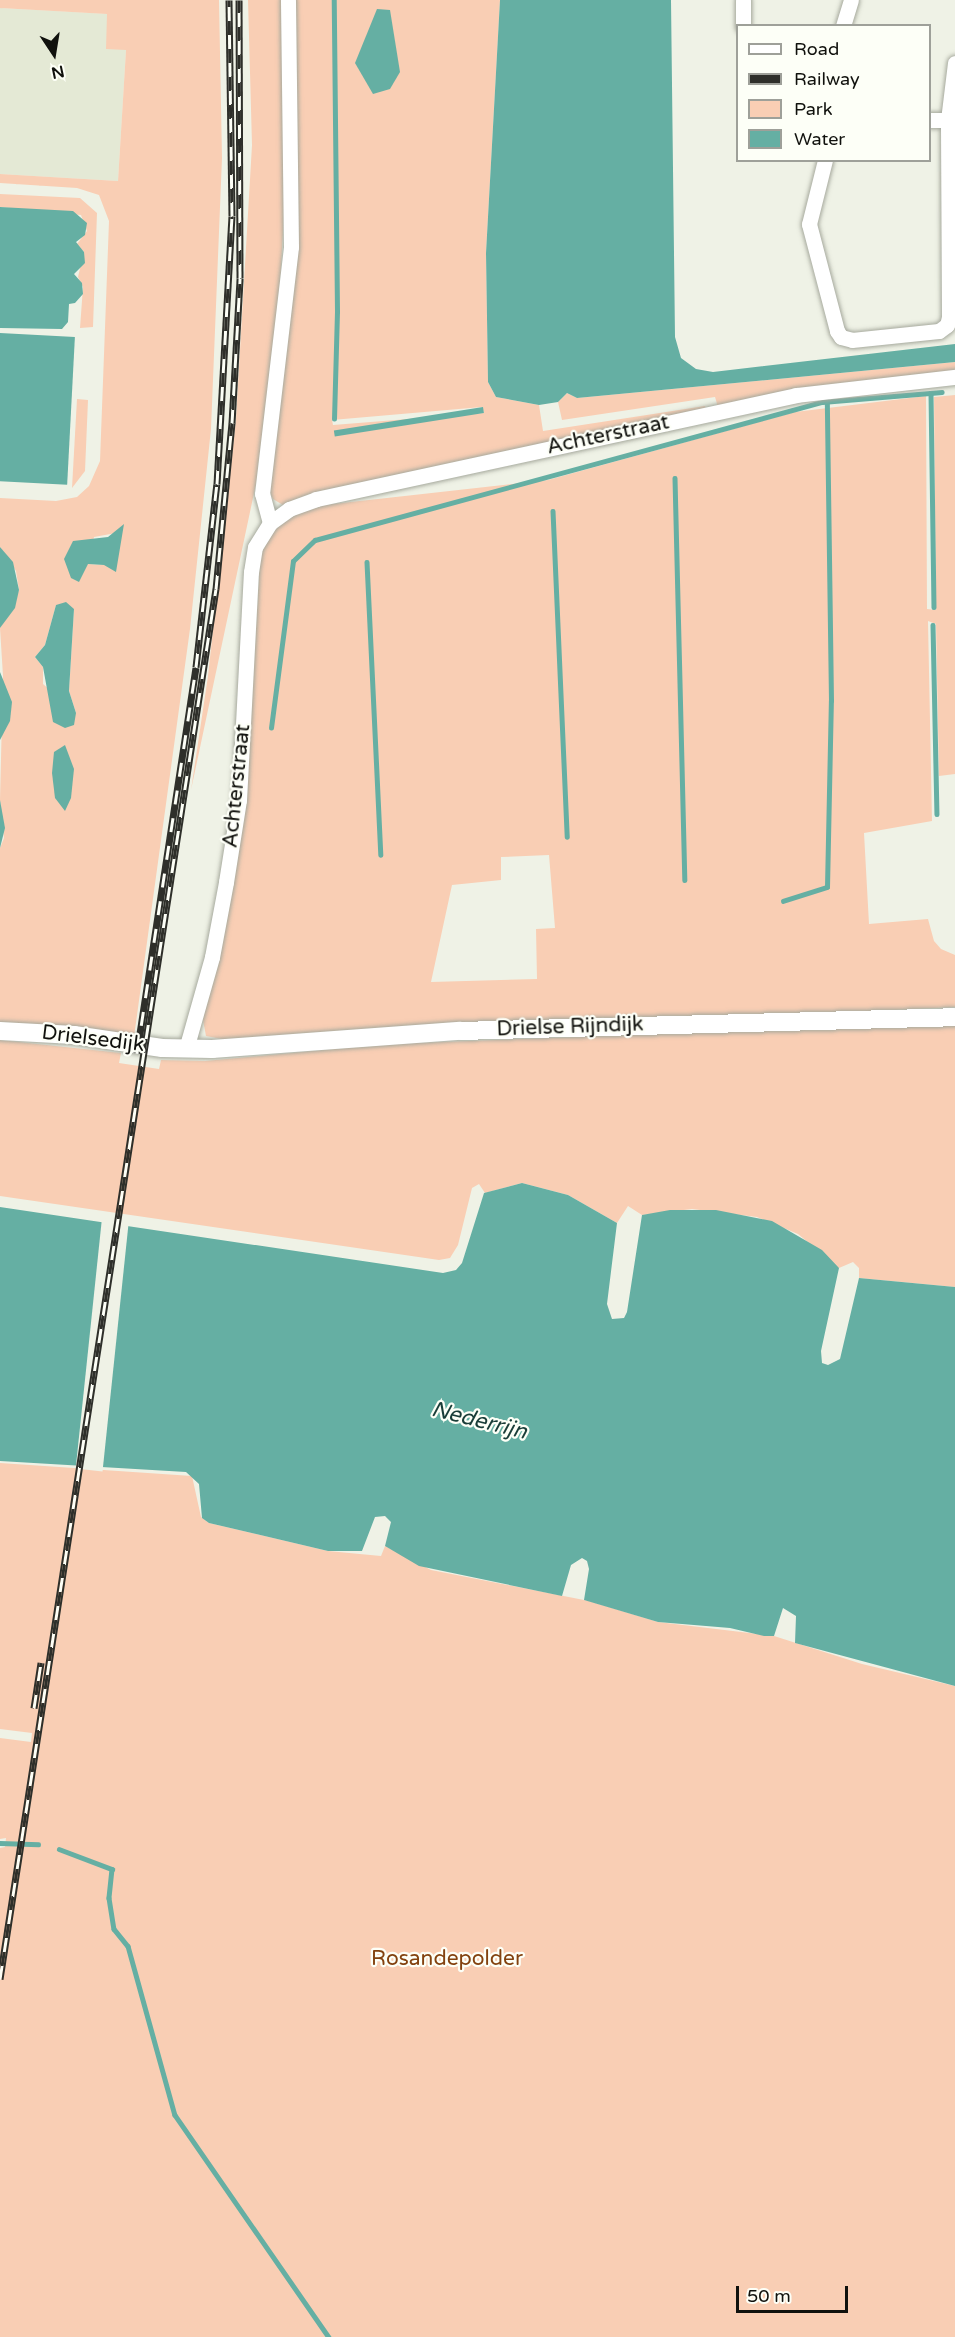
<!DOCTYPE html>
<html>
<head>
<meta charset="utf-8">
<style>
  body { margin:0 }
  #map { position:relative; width:955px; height:2337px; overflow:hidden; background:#eff2e6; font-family:"Varela Round",sans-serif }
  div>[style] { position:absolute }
  .built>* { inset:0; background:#e4e9d5 }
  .green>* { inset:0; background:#f9ceb4 }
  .water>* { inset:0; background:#65afa3; transform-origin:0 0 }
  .pier>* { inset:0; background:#eff2e6; transform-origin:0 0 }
  .stream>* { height:4.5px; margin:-2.25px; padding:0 2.25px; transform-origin:2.25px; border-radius:2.25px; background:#65afa3 }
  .roads { filter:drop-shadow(0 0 2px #a6a99d) drop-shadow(0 0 2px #a6a99d) }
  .minor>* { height:15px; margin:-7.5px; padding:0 7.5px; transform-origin:7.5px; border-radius:7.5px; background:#fff }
  .tertiary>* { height:18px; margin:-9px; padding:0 9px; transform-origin:9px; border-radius:9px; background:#fff }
  .rail>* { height:7px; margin-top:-3.5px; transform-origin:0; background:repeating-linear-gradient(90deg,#fdfff7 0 14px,#2e2f2a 0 28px); box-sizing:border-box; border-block:2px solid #2e2f2a }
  span { translate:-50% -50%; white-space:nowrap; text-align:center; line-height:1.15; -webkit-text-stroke:4.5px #fdfff7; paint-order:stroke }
  .street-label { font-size:21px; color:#10110d }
  .park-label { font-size:21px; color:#83420f }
  .water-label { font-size:22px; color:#193d38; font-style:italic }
  .legend { position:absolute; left:736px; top:24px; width:195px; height:138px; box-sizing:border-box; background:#fdfff7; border:2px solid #9ea099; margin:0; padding:8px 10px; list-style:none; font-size:18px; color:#10110d }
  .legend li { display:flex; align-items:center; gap:12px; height:30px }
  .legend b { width:30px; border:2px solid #9ea099 }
  .north { position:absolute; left:24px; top:24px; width:60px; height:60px; -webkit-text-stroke:4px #fdfff7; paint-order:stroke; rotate:168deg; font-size:16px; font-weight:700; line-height:24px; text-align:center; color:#10110d }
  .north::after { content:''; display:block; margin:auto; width:21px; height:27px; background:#10110d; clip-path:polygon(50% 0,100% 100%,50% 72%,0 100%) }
  .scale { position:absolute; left:736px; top:2286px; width:112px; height:27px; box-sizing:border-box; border:3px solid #10110d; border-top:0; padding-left:8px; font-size:18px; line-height:21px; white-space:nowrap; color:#10110d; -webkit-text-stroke:4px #fdfff7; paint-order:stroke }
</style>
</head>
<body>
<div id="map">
  <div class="built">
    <div style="clip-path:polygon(0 8px,108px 14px,126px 50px,118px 181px,0 174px)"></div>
  </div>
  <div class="green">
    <div style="clip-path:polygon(evenodd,0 0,219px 0,222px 158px,211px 429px,190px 629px,134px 1037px,0 1024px,0 848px,4px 838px,0 800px,3px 676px,0 628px,19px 590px,16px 571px,0 547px,0 498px,56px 501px,77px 497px,89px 486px,100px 461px,109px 221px,99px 195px,77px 188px,0 183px,0 174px,118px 181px,126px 50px,106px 49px,107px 14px,0 8px,0 0,116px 533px,104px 565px,88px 564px,94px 537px,116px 533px,0 0,56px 605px,74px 609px,69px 691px,76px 713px,43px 684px,43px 667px,35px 657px,45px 645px,56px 605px)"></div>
    <div style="clip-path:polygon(248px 0,285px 0,285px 195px,280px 285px,257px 479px,191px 790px,208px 676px,236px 419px,252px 145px)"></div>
    <div style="clip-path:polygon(evenodd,292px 0,500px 0,486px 253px,488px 382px,496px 397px,539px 405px,543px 431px,705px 406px,706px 410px,283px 505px,273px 499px,269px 491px,284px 372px,292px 0,482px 407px,484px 413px,333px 425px,332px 420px,482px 407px)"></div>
    <div style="clip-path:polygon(0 194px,80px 198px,97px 213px,93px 327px,80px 328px,83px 287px,78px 277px,84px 252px,77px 244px,87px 231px,81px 215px,0 207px)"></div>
    <div style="clip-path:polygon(955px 362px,955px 371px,718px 407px,715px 397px,562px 420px,558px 402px,567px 393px,577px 398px)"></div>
    <div style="clip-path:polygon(evenodd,955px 395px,955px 774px,939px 776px,936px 624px,928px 621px,932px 821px,864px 833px,869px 924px,928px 919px,934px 941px,941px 949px,955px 955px,955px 1007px,238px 1042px,206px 1036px,203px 1020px,249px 743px,261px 544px,268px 533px,289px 516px,315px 506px,548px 480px,795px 412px,926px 396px,927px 609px,936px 610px,934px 397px,955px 395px,549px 855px,555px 928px,536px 929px,537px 979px,431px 982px,452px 885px,501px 880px,501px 857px,549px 855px)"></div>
    <div style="clip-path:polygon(77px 399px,88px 400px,85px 471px,72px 488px)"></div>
    <div style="clip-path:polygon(955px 1023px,955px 1287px,859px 1278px,859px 1268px,853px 1262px,839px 1268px,798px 1234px,757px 1217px,692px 1209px,642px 1215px,628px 1206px,617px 1223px,568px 1195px,522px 1183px,485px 1193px,479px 1184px,472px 1188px,458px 1245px,450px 1258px,439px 1260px,0 1196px,0 1040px,121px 1053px,119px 1063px,159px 1069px,161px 1060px,205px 1061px,388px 1044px)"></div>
    <div style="clip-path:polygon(0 1463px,192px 1476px,201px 1517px,209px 1523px,328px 1551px,381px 1556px,385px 1546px,431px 1570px,589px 1601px,658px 1622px,774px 1636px,862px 1664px,955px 1686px,955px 2337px,0 2337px,0 1848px,5px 1847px,6px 1838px,0 1839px,0 1738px,31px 1742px,32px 1733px,0 1729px)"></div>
  </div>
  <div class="water">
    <div style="clip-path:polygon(500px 0,671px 0,675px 337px,681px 358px,696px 369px,713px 372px,955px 344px,955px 362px,577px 398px,567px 393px,558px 402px,539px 405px,496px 397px,488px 382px,486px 253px)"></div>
    <div style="clip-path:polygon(377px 9px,390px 10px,400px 72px,390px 89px,373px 94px,355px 63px)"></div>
    <div style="clip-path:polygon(0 207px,73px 211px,87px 223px,85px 235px,76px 242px,84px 252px,85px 263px,74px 274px,82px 283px,83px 294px,75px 303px,69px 304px,68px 322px,62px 329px,0 328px)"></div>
    <div style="left:0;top:333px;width:75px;height:148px;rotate:3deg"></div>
    <div style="left:483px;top:407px;width:6px;height:151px;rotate:81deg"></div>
    <div style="clip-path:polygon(124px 524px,116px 572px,104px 565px,88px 564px,79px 582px,71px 578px,64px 559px,73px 541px,108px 537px)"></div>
    <div style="clip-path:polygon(0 547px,13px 562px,19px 590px,15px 608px,0 628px)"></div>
    <div style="clip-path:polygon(66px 602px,74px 609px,69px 691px,76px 713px,74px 725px,65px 728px,53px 722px,43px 667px,35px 657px,45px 645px,56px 605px)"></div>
    <div style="clip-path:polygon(0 672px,12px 702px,10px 721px,0 740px)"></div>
    <div style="clip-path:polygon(65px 745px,74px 769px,71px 798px,65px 811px,55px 798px,52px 773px,54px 752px)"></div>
    <div style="clip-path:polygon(0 800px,5px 828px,0 848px)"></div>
    <div style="clip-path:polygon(522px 1183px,568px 1195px,617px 1223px,607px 1304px,612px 1319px,624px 1318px,627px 1312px,642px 1215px,670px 1210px,716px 1210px,772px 1221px,822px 1250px,839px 1268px,821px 1351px,822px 1363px,828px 1365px,840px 1359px,859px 1278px,955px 1287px,955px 1686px,795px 1643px,796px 1616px,783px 1608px,774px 1636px,764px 1636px,730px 1628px,658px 1622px,584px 1600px,589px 1569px,587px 1561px,582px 1558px,571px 1565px,562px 1596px,419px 1566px,385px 1546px,391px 1522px,385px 1516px,375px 1517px,362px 1551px,328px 1551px,209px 1523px,202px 1518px,199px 1484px,186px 1472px,0 1461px,0 1207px,443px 1273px,456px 1270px,462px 1263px,484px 1193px)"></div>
  </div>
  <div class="pier">
    <div style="left:102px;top:1218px;width:27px;height:252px;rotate:6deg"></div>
  </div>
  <div class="stream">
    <div style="left:931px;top:393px;width:214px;rotate:89.2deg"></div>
    <div style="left:334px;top:419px;width:107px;rotate:-88.4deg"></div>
    <div style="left:337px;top:312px;width:312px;rotate:-90.6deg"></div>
    <div style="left:675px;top:478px;width:402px;rotate:88.6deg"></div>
    <div style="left:553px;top:511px;width:326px;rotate:87.5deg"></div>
    <div style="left:367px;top:562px;width:293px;rotate:87.3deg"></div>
    <div style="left:933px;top:625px;width:189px;rotate:88.8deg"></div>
    <div style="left:271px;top:728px;width:168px;rotate:-82.5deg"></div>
    <div style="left:293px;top:561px;width:30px;rotate:-44deg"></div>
    <div style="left:315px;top:540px;width:525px;rotate:-15.23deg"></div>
    <div style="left:822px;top:402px;width:120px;rotate:-4.8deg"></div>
    <div style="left:783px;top:901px;width:46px;rotate:-17.7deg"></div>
    <div style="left:827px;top:887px;width:186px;rotate:-88.8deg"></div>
    <div style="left:831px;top:701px;width:300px;rotate:-90.8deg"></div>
    <div style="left:0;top:1843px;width:38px;rotate:2deg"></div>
    <div style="left:59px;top:1849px;width:57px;rotate:20.7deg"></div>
    <div style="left:112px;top:1869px;width:29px;rotate:96deg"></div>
    <div style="left:109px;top:1898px;width:31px;rotate:81deg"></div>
    <div style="left:114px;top:1929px;width:22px;rotate:51deg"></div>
    <div style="left:128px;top:1946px;width:175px;rotate:74.5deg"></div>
    <div style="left:175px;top:2115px;width:270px;rotate:55.3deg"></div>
  </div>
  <div class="roads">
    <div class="minor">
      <div style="left:743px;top:26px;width:26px;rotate:-90deg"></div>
      <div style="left:843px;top:26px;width:27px;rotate:-73deg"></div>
      <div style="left:955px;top:63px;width:57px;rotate:97deg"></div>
      <div style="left:948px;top:120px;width:7px"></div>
      <div style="left:825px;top:160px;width:66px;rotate:104deg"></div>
      <div style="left:809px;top:224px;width:111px;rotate:75.3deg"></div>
      <div style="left:837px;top:331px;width:7px;rotate:56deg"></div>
      <div style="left:841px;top:337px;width:11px;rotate:15deg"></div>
      <div style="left:852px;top:340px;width:87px;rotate:-5.9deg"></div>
      <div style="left:939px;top:331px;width:10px;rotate:-37deg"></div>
      <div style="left:947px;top:325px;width:8px;rotate:-76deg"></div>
      <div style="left:949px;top:317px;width:197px;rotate:-90.3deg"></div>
      <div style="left:948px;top:120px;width:18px;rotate:180deg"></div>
      <div style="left:270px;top:523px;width:30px;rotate:-105deg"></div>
      <div style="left:262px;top:494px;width:249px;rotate:-83.3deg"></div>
      <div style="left:291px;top:247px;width:247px;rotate:-90.7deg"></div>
      <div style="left:186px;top:1049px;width:96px;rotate:-74.2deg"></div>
      <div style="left:212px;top:957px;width:76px;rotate:-79.4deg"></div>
      <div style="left:226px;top:882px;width:83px;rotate:-81deg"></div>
      <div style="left:239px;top:800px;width:228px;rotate:-87deg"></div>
      <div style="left:251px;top:572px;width:25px;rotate:-81deg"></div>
      <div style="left:255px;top:547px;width:28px;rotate:-58deg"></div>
      <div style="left:270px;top:523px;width:24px;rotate:-36deg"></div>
      <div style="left:289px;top:509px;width:29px;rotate:-20deg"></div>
      <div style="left:316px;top:499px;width:491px;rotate:-12.2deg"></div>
      <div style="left:796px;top:395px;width:160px;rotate:-6.5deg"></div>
    </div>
    <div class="tertiary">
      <div style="left:0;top:1031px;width:74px;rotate:3.1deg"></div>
      <div style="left:74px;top:1035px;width:89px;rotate:8.4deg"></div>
      <div style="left:162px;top:1048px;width:50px;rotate:1.1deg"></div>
      <div style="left:212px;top:1049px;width:249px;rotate:-4.2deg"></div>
      <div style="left:460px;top:1031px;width:495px;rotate:-1.6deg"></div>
    </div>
  </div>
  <div class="rail">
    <div style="left:137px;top:1053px;width:390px;rotate:-81.3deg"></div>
    <div style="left:196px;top:667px;width:184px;rotate:-83.5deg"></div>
    <div style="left:217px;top:484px;width:268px;rotate:-86.8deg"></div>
    <div style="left:232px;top:216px;width:216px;rotate:-90.8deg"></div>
    <div style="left:34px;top:1708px;width:46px;rotate:-81.2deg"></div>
    <div style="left:0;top:1979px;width:1407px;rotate:-81.17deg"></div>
    <div style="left:216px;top:589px;width:167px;rotate:-84.5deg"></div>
    <div style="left:232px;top:423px;width:145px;rotate:-86.8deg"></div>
    <div style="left:240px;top:278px;width:278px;rotate:-90.2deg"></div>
  </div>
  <div class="street-label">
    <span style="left:608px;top:435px;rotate:-12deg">Achterstraat</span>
    <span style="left:237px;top:786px;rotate:-84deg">Achterstraat</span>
    <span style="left:570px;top:1027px;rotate:-2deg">Drielse Rijndijk</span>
    <span style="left:93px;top:1039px;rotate:7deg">Drielsedijk</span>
  </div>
  <div class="park-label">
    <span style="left:447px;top:1959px">Rosandepolder</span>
  </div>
  <div class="water-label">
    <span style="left:479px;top:1421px;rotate:14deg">Nederrijn</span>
  </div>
  <ul class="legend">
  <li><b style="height:8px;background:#fff"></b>Road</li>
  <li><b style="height:8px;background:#2e2f2a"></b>Railway</li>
  <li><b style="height:16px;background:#f9ceb4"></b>Park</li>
  <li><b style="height:16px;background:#65afa3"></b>Water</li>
  </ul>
  <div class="north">N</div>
  <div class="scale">50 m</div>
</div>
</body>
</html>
